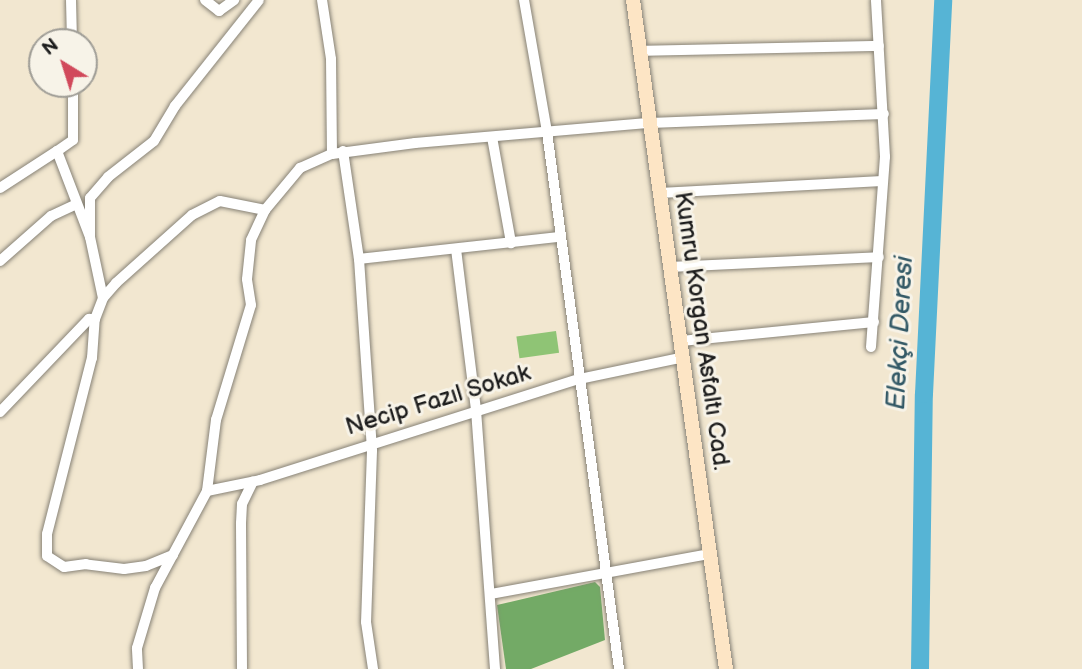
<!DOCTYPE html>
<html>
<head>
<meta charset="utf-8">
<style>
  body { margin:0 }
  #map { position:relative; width:1082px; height:669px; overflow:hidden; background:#f2e7d0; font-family:"Balsamiq Sans",sans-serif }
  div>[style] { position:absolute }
  .green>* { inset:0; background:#8fc475; transform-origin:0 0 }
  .forest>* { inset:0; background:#73aa66 }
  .river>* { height:18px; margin:-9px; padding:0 9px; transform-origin:9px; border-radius:9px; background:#56b4d5 }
  .roads { filter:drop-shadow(0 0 2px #878276) drop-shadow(0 0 2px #878276) }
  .minor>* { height:10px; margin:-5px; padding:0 5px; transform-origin:5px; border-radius:5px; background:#fff }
  .secondary>* { height:14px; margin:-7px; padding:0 7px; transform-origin:7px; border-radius:7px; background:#fde5c5 }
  span { translate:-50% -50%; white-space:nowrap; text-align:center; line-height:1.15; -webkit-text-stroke:6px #f7f3e8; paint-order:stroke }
  .street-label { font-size:24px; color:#1c1c1c }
  .water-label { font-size:26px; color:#335966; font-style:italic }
  .north { position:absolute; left:28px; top:28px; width:70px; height:70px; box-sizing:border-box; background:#f7f3e8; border:2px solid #9f9d96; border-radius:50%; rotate:322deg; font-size:19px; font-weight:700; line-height:28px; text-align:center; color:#1c1c1c }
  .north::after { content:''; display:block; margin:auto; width:24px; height:32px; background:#d1495b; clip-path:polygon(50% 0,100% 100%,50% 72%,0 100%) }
</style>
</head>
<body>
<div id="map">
  <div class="green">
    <div style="left:556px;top:331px;width:22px;height:40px;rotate:82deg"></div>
  </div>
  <div class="forest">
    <div style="clip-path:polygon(595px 582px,600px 587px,605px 640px,531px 669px,506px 669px,497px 605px)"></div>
  </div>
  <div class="river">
    <div style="left:920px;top:669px;width:275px;rotate:-89.2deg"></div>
    <div style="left:924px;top:394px;width:394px;rotate:-87.2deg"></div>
  </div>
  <div class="roads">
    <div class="minor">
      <div style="left:71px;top:0;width:42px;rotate:88.6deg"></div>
      <div style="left:205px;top:0;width:18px;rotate:38deg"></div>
      <div style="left:219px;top:11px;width:19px;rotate:-36deg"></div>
      <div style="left:322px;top:0;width:60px;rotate:81.3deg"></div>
      <div style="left:331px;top:59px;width:95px;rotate:89.4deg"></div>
      <div style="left:524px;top:0;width:134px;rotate:80.1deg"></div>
      <div style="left:547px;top:132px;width:542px;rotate:82.36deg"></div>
      <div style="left:639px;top:51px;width:240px;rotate:-1.2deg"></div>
      <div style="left:73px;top:84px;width:56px;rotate:90deg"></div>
      <div style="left:73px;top:140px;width:19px;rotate:145deg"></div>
      <div style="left:57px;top:151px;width:92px;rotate:69deg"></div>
      <div style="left:90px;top:237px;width:62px;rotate:78deg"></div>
      <div style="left:492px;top:137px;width:108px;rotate:79.8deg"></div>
      <div style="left:343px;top:151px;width:109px;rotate:81.6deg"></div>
      <div style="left:359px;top:259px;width:192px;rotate:86.1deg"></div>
      <div style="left:372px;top:451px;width:171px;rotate:92deg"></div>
      <div style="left:366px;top:622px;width:48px;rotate:81.5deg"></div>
      <div style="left:0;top:188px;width:68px;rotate:-33deg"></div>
      <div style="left:660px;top:193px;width:222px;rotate:-3.1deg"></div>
      <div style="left:90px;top:237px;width:39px;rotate:-90deg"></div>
      <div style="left:90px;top:198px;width:28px;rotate:-49deg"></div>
      <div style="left:108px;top:177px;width:58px;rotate:-38deg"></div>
      <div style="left:154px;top:141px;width:41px;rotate:-59deg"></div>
      <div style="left:175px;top:106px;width:135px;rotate:-51.6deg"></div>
      <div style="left:456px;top:249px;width:162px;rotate:82.9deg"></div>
      <div style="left:476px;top:410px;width:260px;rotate:85.8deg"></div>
      <div style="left:359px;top:259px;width:201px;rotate:-6.3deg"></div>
      <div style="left:0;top:261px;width:68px;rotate:-41.4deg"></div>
      <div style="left:51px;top:216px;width:26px;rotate:-25deg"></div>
      <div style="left:669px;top:267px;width:210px;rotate:-2.7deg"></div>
      <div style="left:681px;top:341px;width:194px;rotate:-5.6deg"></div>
      <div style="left:871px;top:347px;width:191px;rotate:-85.8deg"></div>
      <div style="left:885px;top:157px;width:157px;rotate:-93.3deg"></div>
      <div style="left:0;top:412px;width:129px;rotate:-46.3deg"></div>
      <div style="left:89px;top:319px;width:6px"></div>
      <div style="left:207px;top:491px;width:54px;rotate:-11.7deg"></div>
      <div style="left:260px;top:480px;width:335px;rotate:-17.6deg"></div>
      <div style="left:579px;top:379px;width:107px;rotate:-11.8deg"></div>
      <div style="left:173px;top:555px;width:29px;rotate:158deg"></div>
      <div style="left:146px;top:566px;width:22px;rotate:172deg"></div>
      <div style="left:124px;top:569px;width:38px;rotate:-173deg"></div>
      <div style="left:86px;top:564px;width:22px;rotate:172deg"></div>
      <div style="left:64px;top:567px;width:20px;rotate:-147deg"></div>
      <div style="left:47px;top:556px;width:22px;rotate:-90deg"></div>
      <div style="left:47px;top:534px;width:182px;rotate:-75.7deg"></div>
      <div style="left:92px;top:358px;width:39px;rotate:-86deg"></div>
      <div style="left:95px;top:319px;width:22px;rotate:-69deg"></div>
      <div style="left:103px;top:298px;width:20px;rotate:-49deg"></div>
      <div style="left:116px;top:283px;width:102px;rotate:-41.8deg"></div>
      <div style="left:192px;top:215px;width:31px;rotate:-27deg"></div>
      <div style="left:220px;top:201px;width:46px;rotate:11.3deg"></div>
      <div style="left:491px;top:594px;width:223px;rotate:-10.4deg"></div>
      <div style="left:138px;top:669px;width:21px;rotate:-93deg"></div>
      <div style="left:137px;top:648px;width:63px;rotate:-73.3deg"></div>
      <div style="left:155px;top:588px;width:110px;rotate:-61.8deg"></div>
      <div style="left:207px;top:491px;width:72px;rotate:-82.8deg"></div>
      <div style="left:216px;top:420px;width:120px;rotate:-73.1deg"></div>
      <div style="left:251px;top:305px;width:26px;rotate:-99deg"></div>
      <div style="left:247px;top:279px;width:39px;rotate:-84deg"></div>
      <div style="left:251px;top:240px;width:33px;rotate:-65deg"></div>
      <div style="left:265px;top:210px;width:55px;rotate:-50.2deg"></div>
      <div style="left:300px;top:168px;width:35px;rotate:-24deg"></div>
      <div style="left:332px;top:154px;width:84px;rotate:-7.5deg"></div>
      <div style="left:415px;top:143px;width:236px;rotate:-4.9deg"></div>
      <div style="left:650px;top:123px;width:234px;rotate:-2.2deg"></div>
      <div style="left:242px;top:669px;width:146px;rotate:-90.4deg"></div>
      <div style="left:241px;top:523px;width:19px;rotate:-87deg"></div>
      <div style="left:242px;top:504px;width:25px;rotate:-64deg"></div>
    </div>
    <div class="secondary">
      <div style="left:633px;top:0;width:675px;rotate:82.09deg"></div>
    </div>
  </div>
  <div class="street-label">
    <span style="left:702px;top:331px;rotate:82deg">Kumru Korgan Asfaltı Cad.</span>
    <span style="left:438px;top:400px;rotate:-17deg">Necip Fazıl Sokak</span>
  </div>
  <div class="water-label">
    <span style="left:901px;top:333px;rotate:-87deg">Elekçi Deresi</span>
  </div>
  <div class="north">N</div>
</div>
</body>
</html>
